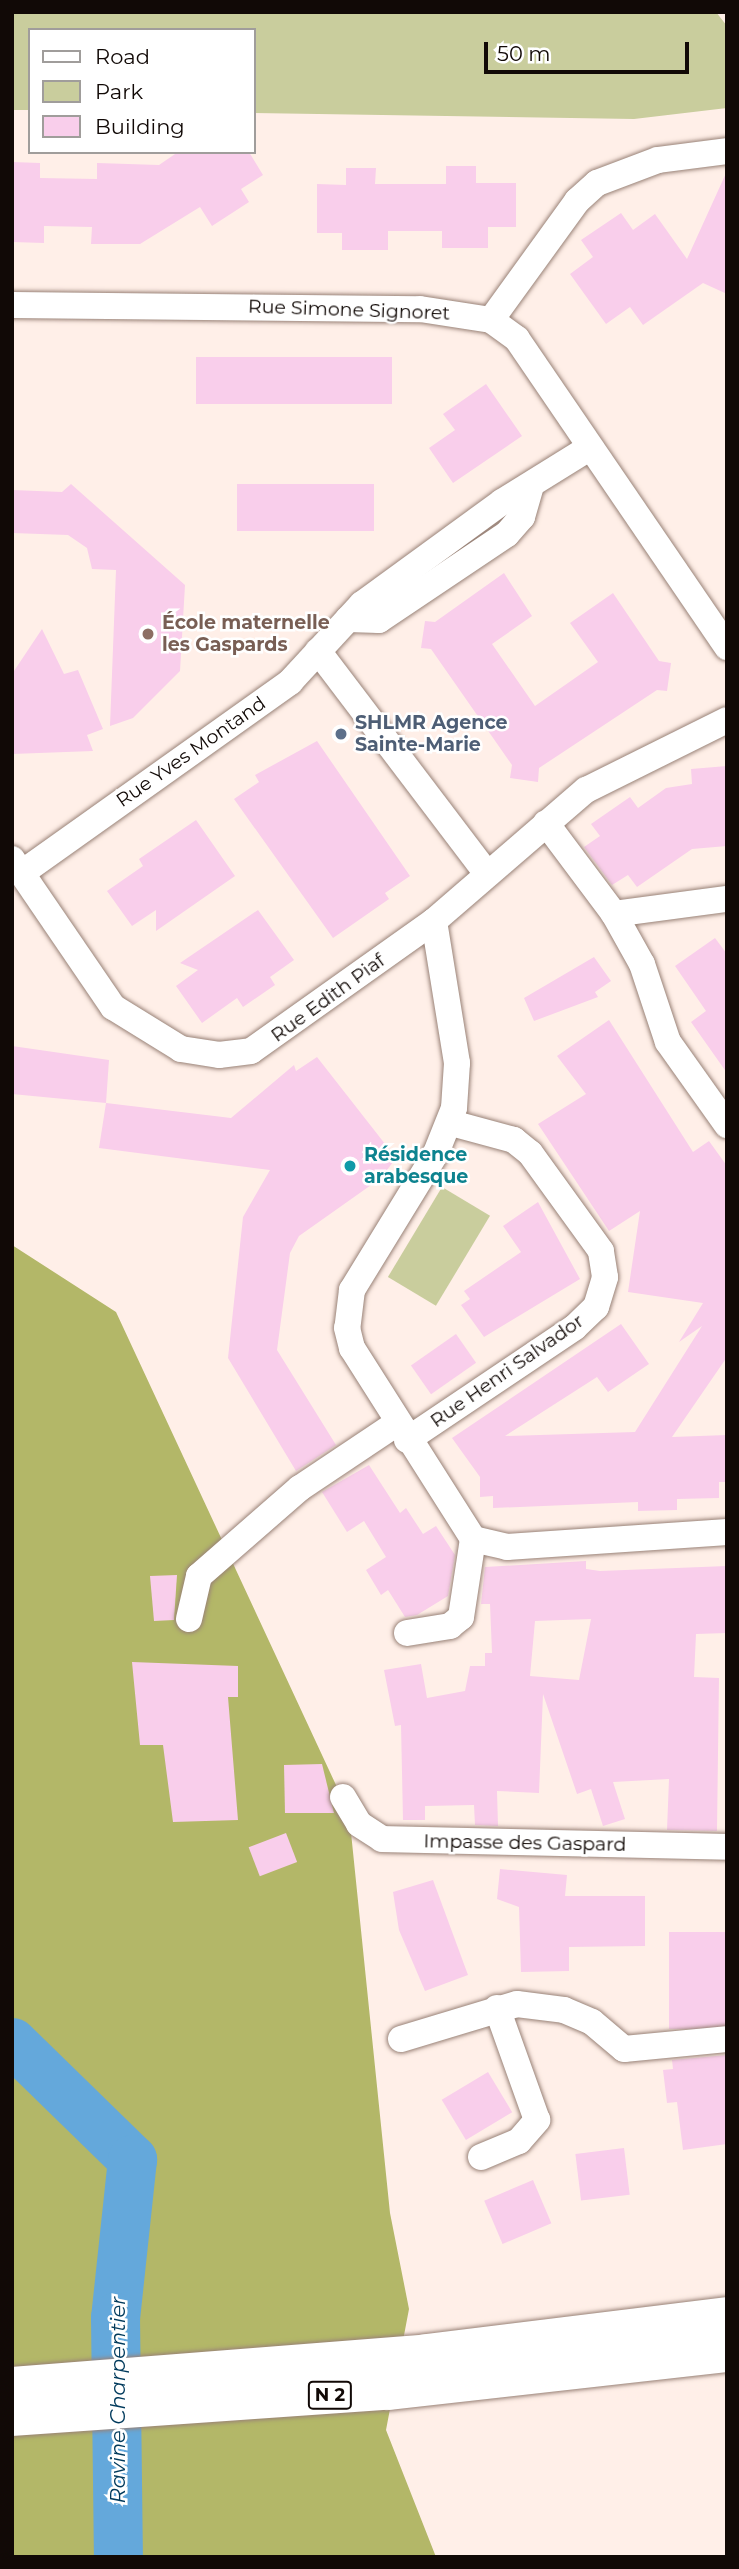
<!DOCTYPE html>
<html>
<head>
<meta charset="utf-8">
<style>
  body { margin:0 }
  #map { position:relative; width:739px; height:2569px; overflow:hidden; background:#ffefe8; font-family:Montserrat,sans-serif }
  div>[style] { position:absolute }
  .green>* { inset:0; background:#c9cd9d; transform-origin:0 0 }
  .forest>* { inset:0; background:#b3b768 }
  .river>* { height:49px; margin:-24.5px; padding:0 24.5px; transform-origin:24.5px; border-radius:24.5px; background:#64a8db }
  .building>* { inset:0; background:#f9ceeb; transform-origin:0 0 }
  .roads { filter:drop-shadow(0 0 2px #998277) drop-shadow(0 0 2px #998277) }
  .minor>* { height:26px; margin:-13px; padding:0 13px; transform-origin:13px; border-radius:13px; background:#fff }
  .highway>* { height:38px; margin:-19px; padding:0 19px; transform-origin:19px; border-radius:19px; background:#fff }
  .dots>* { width:19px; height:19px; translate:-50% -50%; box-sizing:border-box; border:4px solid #fff; border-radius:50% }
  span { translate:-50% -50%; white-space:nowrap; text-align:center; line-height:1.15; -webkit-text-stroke:5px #fff; paint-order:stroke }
  .shield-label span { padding:2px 5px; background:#fff; border:2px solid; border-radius:5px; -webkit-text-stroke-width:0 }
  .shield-label { font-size:18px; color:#110906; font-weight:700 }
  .street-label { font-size:19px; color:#110906 }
  .education-label { font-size:19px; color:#785e54; font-weight:700 }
  .left { translate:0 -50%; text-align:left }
  .service-label { font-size:19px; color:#4e5e75; font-weight:700 }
  .culture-label { font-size:19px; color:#0d838f; font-weight:700 }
  .water-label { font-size:21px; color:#013a5c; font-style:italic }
  .frame { position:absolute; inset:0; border:14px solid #110906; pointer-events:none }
  .legend { position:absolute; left:28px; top:28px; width:228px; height:126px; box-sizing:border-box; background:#fff; border:2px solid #a09d9b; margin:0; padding:9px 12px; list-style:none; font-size:21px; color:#110906 }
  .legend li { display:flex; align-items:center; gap:14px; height:35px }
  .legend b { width:35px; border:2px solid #a09d9b }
  .scale { position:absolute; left:484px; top:42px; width:205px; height:32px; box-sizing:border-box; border:4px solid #110906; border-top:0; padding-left:9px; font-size:21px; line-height:24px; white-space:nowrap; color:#110906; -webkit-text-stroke:5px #fff; paint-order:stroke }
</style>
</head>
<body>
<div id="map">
  <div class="green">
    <div style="clip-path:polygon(12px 12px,716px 12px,727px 26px,727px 108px,634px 119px,254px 113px,254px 30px,30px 30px,30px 110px,12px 110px)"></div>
    <div style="left:442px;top:1187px;width:56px;height:105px;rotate:31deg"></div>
  </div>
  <div class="forest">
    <div style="clip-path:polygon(12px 1245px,116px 1312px,349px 1813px,390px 2213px,409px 2309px,386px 2430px,436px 2557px,12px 2557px)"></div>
  </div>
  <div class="river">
    <div style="left:12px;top:2042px;width:168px;rotate:44.3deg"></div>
    <div style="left:132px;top:2159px;width:159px;rotate:96.1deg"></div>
    <div style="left:115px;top:2317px;width:240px;rotate:89.3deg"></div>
  </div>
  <div class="building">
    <div style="clip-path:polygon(178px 152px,249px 152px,263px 175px,241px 189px,249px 202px,212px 226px,200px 207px,140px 244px,91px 244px,92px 227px,44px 226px,44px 243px,12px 242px,12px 162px,40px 163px,40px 178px,97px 179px,97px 163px,159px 165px)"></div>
    <div style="clip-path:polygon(446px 166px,476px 166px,476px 183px,516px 183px,516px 227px,488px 227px,488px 248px,442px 248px,442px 231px,388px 231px,388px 250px,342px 250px,342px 233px,317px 233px,317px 184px,346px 185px,346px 168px,376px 168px,375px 184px,446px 184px)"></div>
    <div style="clip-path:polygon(727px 171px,727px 294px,703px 283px,643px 325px,630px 307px,606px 324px,570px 274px,593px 257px,581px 240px,621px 213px,633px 230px,655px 214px,687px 259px)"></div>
    <div style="left:196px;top:357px;width:196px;height:47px"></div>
    <div style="clip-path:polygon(486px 384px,522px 436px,453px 483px,429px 448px,455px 430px,443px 414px)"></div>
    <div style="clip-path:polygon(71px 484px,185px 585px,180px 671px,133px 718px,110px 726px,116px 570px,92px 569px,87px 548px,68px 535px,12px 533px,12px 490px,62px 492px)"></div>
    <div style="left:237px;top:484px;width:137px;height:47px"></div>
    <div style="clip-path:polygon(504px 573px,532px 616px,492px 644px,535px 706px,598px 662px,570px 623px,613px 593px,659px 661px,671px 663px,667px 691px,657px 690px,539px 768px,538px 782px,510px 778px,512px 765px,431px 649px,421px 648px,425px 621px,435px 622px)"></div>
    <div style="clip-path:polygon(42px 629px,64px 674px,78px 670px,103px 729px,87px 735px,93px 751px,12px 754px,12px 674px)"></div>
    <div style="clip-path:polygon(317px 741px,410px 876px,385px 893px,389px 899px,333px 938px,234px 799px,259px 782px,255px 775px)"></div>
    <div style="clip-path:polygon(727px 766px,727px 846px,692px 849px,637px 887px,628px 875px,612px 885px,584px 847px,600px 836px,591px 824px,630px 797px,638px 808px,666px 788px,692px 784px,691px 769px)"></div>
    <div style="clip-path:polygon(196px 820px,235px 876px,156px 931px,156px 910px,132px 926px,107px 891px,143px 866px,139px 859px)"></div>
    <div style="clip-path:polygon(258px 910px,294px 960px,270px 977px,275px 985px,243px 1007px,237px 998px,202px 1023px,176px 986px,198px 970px,180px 963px)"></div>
    <div style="clip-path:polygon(715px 938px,727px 954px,727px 1073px,691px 1022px,706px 1011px,675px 966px)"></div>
    <div style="clip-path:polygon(594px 957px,611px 981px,595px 992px,598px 997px,534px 1021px,524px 998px)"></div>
    <div style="clip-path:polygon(609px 1020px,693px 1152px,709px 1141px,727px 1166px,727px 1357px,672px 1437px,727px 1435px,727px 1482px,719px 1482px,719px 1498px,677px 1499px,677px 1510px,638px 1511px,638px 1502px,493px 1508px,493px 1496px,480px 1497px,480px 1477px,452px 1438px,621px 1324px,649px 1364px,608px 1392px,597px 1377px,505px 1436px,635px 1432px,702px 1326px,679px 1342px,703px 1303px,628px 1292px,640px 1211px,609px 1231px,538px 1124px,586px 1094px,557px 1056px)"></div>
    <div style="clip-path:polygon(12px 1046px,109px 1060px,106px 1103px,12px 1094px)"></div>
    <div style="clip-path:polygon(317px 1057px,396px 1158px,381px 1178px,299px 1236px,290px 1253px,277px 1350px,336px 1445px,296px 1471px,228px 1358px,243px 1217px,270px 1170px,99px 1148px,106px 1103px,231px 1118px,294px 1065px,296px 1071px)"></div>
    <div style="clip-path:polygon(538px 1202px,580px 1279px,484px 1337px,461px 1305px,470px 1299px,464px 1291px,521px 1252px,503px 1226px)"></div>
    <div style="left:456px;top:1334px;width:35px;height:55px;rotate:55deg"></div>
    <div style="clip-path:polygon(369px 1465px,400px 1513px,406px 1508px,423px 1534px,436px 1526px,455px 1555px,448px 1596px,417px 1615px,405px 1617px,388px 1590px,381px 1595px,366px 1570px,386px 1557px,364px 1521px,347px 1532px,322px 1492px)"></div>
    <div style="clip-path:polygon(evenodd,586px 1561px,586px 1569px,600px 1571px,727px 1566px,727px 1633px,696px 1634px,694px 1677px,719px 1678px,717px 1831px,667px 1830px,669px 1779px,613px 1782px,625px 1819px,603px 1826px,591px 1789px,577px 1794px,543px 1694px,539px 1793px,497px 1791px,498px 1826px,475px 1825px,474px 1805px,425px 1806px,425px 1820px,403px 1820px,401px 1725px,395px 1726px,384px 1670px,421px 1664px,427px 1698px,465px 1691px,470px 1666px,485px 1666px,485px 1653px,492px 1653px,490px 1604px,481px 1604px,485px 1567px,586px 1561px,591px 1619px,579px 1680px,530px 1676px,535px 1621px,591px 1619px)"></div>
    <div style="clip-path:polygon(177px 1575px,174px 1620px,154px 1621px,150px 1576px)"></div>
    <div style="clip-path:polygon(132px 1662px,238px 1666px,238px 1697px,228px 1697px,238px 1820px,173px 1822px,163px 1745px,140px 1745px)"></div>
    <div style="clip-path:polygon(322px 1764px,334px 1813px,285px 1813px,284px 1765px)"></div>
    <div style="left:286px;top:1833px;width:31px;height:40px;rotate:69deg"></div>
    <div style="clip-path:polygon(500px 1869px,567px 1875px,565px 1896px,645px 1896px,645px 1946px,569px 1947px,569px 1971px,521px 1972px,519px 1907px,497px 1899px)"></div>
    <div style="clip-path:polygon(433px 1880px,468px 1975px,425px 1991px,399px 1930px,393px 1892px)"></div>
    <div style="left:669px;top:1932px;width:58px;height:97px"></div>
    <div style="clip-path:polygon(727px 2055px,727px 2144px,683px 2150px,677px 2102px,667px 2103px,663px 2070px,673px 2069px,672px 2060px)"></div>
    <div style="left:488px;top:2072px;width:47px;height:54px;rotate:59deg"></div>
    <div style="left:624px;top:2148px;width:47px;height:49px;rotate:83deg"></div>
    <div style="left:533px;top:2180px;width:47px;height:53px;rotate:67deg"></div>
  </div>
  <div class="roads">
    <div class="minor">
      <div style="left:12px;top:305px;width:408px;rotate:0.6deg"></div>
      <div style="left:420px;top:309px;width:72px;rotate:8.8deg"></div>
      <div style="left:491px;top:320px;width:32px;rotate:36deg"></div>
      <div style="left:517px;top:339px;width:373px;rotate:55.7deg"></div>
      <div style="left:491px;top:320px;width:147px;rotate:-54.1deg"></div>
      <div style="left:577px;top:201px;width:27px;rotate:-42deg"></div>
      <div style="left:597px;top:183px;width:65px;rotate:-20.7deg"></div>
      <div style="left:658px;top:160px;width:70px;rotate:-7.4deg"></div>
      <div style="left:348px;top:619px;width:31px;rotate:2deg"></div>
      <div style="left:379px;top:620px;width:154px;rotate:-33.9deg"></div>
      <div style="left:507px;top:534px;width:23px;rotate:-49deg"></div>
      <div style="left:522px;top:517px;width:29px;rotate:-74deg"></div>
      <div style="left:318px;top:651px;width:278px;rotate:52.8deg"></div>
      <div style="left:546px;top:823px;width:114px;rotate:53.2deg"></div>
      <div style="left:614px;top:914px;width:57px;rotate:60.8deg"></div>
      <div style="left:642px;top:964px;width:82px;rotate:71.6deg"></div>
      <div style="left:668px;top:1042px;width:102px;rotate:54.6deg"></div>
      <div style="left:12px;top:859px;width:179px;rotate:55.7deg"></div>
      <div style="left:113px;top:1007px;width:80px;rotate:31.7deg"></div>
      <div style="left:181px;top:1049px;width:38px;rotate:9deg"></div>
      <div style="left:219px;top:1055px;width:32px;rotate:-7deg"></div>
      <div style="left:251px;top:1051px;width:224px;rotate:-35.4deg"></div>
      <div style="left:434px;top:921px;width:201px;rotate:-40.8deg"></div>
      <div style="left:586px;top:790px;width:157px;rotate:-26.4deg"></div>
      <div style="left:23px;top:872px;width:328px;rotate:-35.4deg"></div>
      <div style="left:290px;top:682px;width:106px;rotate:-47.3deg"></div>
      <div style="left:362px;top:604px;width:173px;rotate:-36.1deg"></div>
      <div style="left:502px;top:502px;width:102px;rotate:-31.8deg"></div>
      <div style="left:614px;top:914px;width:114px;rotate:-7.6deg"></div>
      <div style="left:434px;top:921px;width:144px;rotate:80.8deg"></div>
      <div style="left:457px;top:1063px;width:45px;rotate:93.8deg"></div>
      <div style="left:454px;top:1108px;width:48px;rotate:111.8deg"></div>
      <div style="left:436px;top:1153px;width:161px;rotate:121.5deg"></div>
      <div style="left:352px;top:1290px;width:38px;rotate:97deg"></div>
      <div style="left:347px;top:1328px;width:21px;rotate:76deg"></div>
      <div style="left:352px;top:1348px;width:226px;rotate:57.6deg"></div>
      <div style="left:473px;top:1539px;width:35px;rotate:13deg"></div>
      <div style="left:507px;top:1547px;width:221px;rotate:-3.9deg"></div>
      <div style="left:407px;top:1440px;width:202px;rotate:-33.9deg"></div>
      <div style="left:575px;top:1327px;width:29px;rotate:-44deg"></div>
      <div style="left:596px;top:1307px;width:31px;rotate:-73deg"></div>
      <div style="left:605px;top:1277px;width:26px;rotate:-99deg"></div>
      <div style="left:601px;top:1251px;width:121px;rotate:-125.9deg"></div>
      <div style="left:530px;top:1153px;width:21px;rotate:-141deg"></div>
      <div style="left:514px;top:1140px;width:65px;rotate:-164.9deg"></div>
      <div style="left:189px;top:1619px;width:44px;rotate:-76.9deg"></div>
      <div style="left:199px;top:1576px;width:134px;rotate:-41.1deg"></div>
      <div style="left:300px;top:1488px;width:117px;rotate:-33.8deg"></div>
      <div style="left:407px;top:1633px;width:44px;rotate:-9.2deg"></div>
      <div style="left:450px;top:1626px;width:14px;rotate:-39deg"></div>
      <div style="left:461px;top:1617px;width:79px;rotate:-81.3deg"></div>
      <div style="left:343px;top:1797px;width:31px;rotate:59deg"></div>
      <div style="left:359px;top:1824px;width:27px;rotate:33deg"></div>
      <div style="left:382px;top:1839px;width:345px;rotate:1.3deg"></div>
      <div style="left:401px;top:2039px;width:121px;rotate:-16.8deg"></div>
      <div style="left:517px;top:2004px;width:47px;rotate:7.3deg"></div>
      <div style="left:564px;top:2010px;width:30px;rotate:23deg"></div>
      <div style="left:592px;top:2022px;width:42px;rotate:40.2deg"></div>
      <div style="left:624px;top:2049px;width:103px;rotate:-5.5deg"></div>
      <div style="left:481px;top:2157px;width:41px;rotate:-22.8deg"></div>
      <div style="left:519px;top:2141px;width:28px;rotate:-49deg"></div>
      <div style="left:537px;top:2120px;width:119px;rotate:-109.7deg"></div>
    </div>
    <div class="highway">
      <div style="left:12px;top:2386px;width:416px;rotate:-4.5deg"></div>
      <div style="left:427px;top:2353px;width:302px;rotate:-7deg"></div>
      <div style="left:12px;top:2417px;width:377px;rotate:-4deg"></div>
      <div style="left:388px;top:2391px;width:341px;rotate:-6.4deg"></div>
    </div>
  </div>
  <div class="dots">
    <div style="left:148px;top:634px;background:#8d6e63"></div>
    <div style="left:341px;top:734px;background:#5c6f8a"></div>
    <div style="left:350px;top:1166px;background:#0f9aa8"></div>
  </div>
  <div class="shield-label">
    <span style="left:330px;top:2395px">N 2</span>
  </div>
  <div class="street-label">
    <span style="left:349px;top:310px;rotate:2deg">Rue Simone Signoret</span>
    <span style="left:191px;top:752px;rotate:-35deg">Rue Yves Montand</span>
    <span style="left:328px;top:998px;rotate:-36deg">Rue Edith Piaf</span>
    <span style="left:507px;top:1371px;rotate:-35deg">Rue Henri Salvador</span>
    <span style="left:525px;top:1843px;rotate:1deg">Impasse des Gaspard</span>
  </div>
  <div class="education-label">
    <span class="left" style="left:162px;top:634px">École maternelle<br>les Gaspards</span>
  </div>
  <div class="service-label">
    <span class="left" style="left:355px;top:734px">SHLMR Agence<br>Sainte-Marie</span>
  </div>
  <div class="culture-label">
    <span class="left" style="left:364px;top:1166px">Résidence<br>arabesque</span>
  </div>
  <div class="water-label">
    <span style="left:118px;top:2400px;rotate:-90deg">Ravine Charpentier</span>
  </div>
  <div class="frame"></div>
  <ul class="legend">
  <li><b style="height:9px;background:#fff"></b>Road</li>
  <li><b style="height:19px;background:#c9cd9d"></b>Park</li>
  <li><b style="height:19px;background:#f9ceeb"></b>Building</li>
  </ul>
  <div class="scale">50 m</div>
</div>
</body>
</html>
